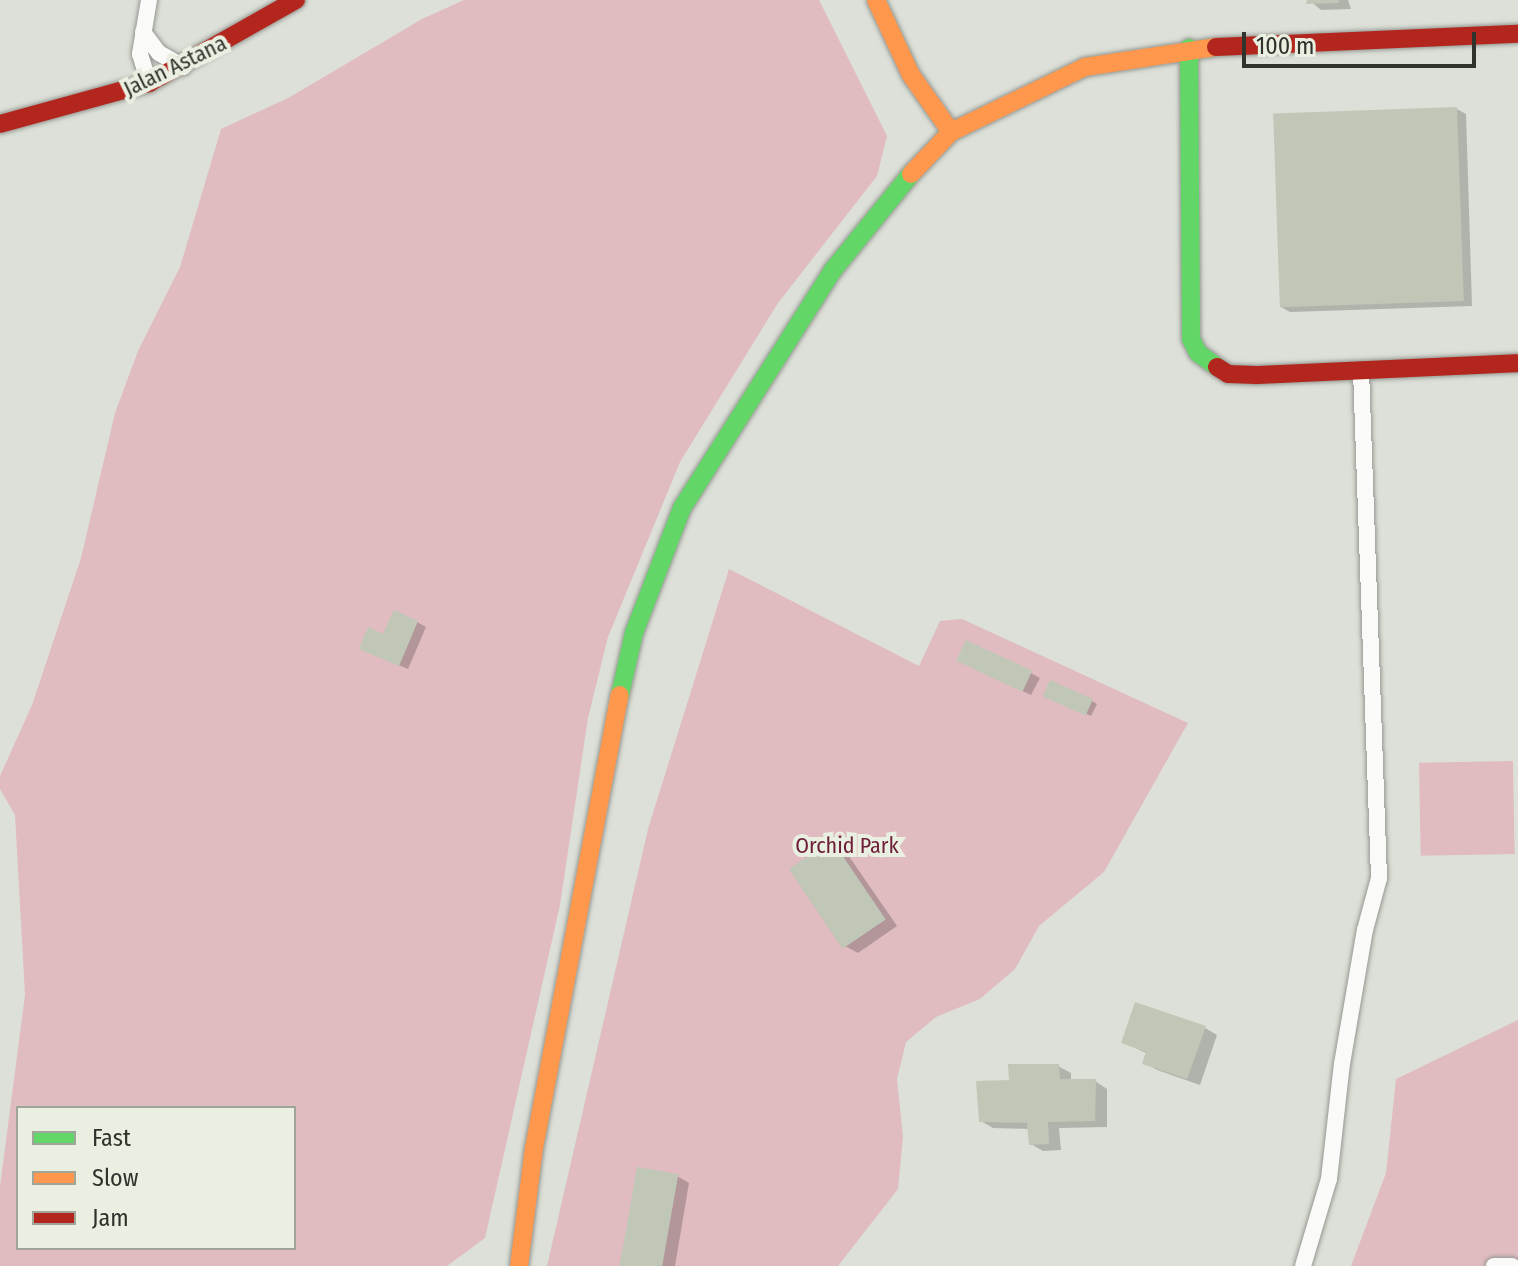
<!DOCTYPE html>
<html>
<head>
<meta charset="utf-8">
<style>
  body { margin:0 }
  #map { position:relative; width:1518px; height:1266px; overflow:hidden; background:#dce0d8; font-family:"Fira Sans Condensed",sans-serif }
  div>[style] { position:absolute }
  .green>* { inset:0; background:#e0bcc1; transform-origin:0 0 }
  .shadow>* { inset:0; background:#0003 }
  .building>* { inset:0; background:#c0c7b7; transform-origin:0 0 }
  .roads { filter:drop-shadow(0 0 2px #969892) drop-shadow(0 0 2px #969892) }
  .street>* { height:16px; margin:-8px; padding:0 8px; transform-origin:8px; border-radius:8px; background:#fafaf9 }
  .fast>* { height:18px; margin:-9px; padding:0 9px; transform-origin:9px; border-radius:9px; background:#63d668 }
  .slow>* { height:18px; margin:-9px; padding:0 9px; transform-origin:9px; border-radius:9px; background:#ff974d }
  .jam>* { height:18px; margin:-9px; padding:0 9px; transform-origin:9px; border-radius:9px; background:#b3261e }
  span { translate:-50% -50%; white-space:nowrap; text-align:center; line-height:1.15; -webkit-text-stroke:8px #eaf0e1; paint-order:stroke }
  .street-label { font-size:22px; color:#30322c }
  .park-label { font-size:22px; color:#6e1e38 }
  .legend { position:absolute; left:16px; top:1106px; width:280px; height:144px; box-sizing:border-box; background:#eaf0e1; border:2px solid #a0a499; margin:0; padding:10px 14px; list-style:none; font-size:24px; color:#30322c }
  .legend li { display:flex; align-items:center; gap:16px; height:40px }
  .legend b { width:40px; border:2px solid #a0a499 }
  .scale { position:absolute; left:1242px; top:32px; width:234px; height:36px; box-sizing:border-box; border:4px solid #30322c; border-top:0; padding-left:10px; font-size:24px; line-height:28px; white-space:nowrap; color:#30322c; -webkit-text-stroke:6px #eaf0e1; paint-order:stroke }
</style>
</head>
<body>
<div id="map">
  <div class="green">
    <div style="clip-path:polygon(evenodd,464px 0,819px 0,887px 136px,877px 176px,778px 303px,680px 462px,608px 637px,588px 718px,560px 905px,485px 1238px,447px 1266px,0 1266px,0 1186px,25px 995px,15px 815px,0 789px,0 776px,32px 705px,81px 558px,115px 413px,138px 351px,180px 267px,221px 129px,290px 97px,422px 19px,464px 0,18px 1108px,294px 1108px,294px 1248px,18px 1248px,18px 1108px)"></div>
    <div style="clip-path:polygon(729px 569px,919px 666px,940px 621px,962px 619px,1188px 723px,1104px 872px,1039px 926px,1015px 969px,980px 999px,936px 1017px,906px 1042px,897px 1079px,903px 1137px,898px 1189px,838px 1266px,547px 1266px,648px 829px)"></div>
    <div style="left:1513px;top:761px;width:93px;height:94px;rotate:89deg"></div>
    <div style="clip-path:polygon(1518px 1020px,1518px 1266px,1351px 1266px,1386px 1173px,1396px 1079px)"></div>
  </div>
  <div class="shadow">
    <div style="clip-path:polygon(1309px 0,1348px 0,1351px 9px,1321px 10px)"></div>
    <div style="clip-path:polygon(1457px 109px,1466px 114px,1472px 306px,1290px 312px,1281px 307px)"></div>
    <div style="clip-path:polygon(417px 622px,426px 627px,408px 669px,370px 653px)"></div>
    <div style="clip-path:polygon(967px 665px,1031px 673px,1040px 678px,1031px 695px)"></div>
    <div style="clip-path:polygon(1050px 698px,1092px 701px,1097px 704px,1091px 716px)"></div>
    <div style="clip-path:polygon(832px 842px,844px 849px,897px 926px,858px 953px,845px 946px)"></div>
    <div style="clip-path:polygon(1205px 1028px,1217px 1035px,1200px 1085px,1157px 1070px,1145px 1063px,1148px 1054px,1123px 1042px)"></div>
    <div style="clip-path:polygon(1058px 1066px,1071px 1073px,1071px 1081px,1095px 1081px,1107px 1089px,1107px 1127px,1059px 1128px,1061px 1150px,1043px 1151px,1031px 1144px,1030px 1129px,993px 1128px,981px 1121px,1011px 1082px)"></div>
    <div style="clip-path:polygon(677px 1176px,689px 1183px,675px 1266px,622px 1266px)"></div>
  </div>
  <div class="building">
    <div style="clip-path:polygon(1307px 0,1339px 0,1339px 3px,1306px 4px)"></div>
    <div style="left:1457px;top:107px;width:194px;height:184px;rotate:88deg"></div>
    <div style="clip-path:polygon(394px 610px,418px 621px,399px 666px,359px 649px,368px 627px,383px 634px)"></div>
    <div style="left:966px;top:640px;width:73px;height:23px;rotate:25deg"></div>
    <div style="left:1050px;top:680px;width:47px;height:18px;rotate:24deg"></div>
    <div style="left:832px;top:840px;width:96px;height:52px;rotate:56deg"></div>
    <div style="clip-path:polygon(1135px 1002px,1206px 1026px,1187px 1079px,1142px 1064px,1146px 1052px,1121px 1043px)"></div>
    <div style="clip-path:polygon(1008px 1064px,1059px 1064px,1060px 1079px,1096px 1079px,1095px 1121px,1048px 1122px,1049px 1144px,1029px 1145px,1027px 1123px,979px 1122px,976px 1081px,1009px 1080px)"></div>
    <div style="left:637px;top:1167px;width:42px;height:100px;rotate:10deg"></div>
  </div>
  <div class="roads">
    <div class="street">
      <div style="left:149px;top:0;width:55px;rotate:99.5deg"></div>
      <div style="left:140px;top:54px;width:30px;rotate:73deg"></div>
      <div style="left:143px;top:32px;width:26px;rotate:53deg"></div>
      <div style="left:159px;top:53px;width:28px;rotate:30deg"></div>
      <div style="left:1303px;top:1266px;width:91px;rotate:-73.4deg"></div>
      <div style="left:1329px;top:1179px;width:116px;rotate:-83.6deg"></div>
      <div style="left:1342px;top:1064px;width:136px;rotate:-80.3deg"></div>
      <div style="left:1365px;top:930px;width:54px;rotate:-74.9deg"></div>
      <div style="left:1379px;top:878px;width:508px;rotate:-92.03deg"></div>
      <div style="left:1494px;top:1266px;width:18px"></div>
    </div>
    <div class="fast">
      <div style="left:1189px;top:48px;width:291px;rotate:89.6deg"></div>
      <div style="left:1191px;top:339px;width:16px;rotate:63deg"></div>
      <div style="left:1198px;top:353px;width:24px;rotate:36deg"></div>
      <div style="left:620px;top:695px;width:64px;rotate:-77.3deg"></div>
      <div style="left:634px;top:633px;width:134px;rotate:-69deg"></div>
      <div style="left:682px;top:508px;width:282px;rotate:-57.6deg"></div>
      <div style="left:833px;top:270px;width:124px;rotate:-50.9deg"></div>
    </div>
    <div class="slow">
      <div style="left:876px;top:0;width:83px;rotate:65deg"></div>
      <div style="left:911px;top:75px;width:70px;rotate:54.9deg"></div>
      <div style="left:911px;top:174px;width:58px;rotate:-46.4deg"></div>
      <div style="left:951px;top:132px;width:149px;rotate:-25.9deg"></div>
      <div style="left:1085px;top:67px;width:133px;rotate:-8.7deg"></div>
      <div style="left:519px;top:1266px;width:119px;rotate:-82.8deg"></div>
      <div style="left:534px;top:1148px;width:461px;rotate:-79.3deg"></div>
    </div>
    <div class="jam">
      <div style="left:1216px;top:47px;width:302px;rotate:-2.5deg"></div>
      <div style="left:0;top:124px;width:155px;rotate:-15.4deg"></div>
      <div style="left:149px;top:83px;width:169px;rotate:-29.5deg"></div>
      <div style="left:1217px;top:367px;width:13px;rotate:32deg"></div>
      <div style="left:1228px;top:374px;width:28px;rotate:2deg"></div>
      <div style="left:1256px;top:375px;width:262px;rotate:-2.6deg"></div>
    </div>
  </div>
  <div class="street-label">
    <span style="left:175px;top:66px;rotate:-26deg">Jalan Astana</span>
  </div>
  <div class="park-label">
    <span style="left:847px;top:846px">Orchid Park</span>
  </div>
  <ul class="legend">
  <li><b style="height:10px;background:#63d668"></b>Fast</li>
  <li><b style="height:10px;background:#ff974d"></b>Slow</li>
  <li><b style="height:10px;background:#b3261e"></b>Jam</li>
  </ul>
  <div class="scale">100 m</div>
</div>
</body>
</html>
